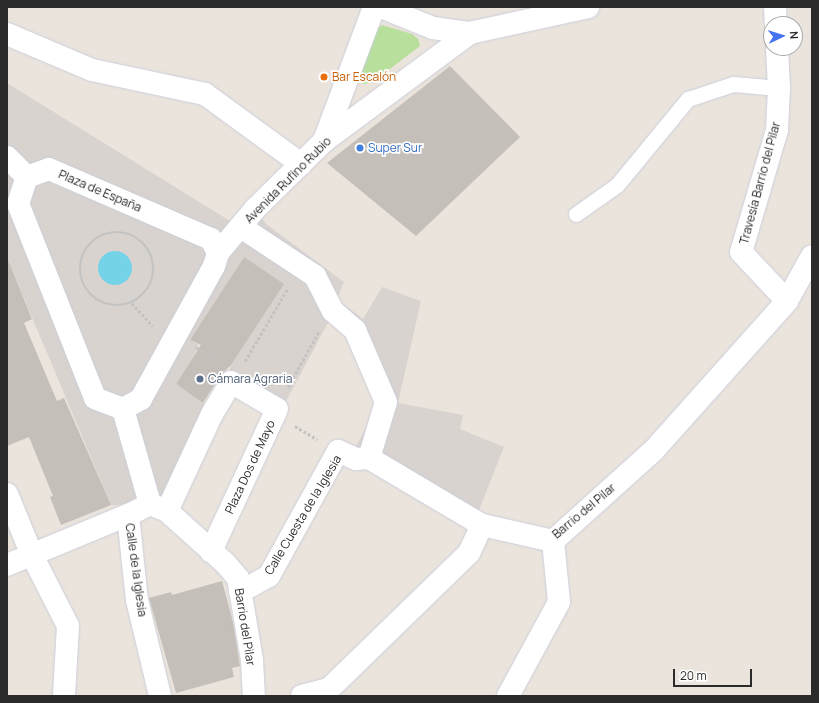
<!DOCTYPE html>
<html>
<head>
<meta charset="utf-8">
<style>
  body { margin:0 }
  #map { position:relative; width:819px; height:703px; overflow:hidden; background:#ebe4dd; font-family:Manrope,sans-serif }
  div>[style] { position:absolute }
  .green>* { inset:0; background:#b8df9c }
  .plaza>* { inset:0; background:#d8d3cf }
  .water>* { inset:0; background:#75d3e8 }
  .round { border-radius:50% }
  .building>* { inset:0; background:#c4bfb8 }
  .path>* { height:2.5px; margin-top:-1.25px; transform-origin:0; background:repeating-linear-gradient(90deg,#c3c3c3 0 3px,transparent 0 5px) }
  .path>.ring { margin:-1.25px; padding:0; box-sizing:content-box; background:none; border:2.5px solid #c3c3c3; border-radius:50% }
  .roads { filter:drop-shadow(0 0 1px #cbcfdb) drop-shadow(0 0 1px #cbcfdb) }
  .lane>* { height:15px; margin:-7.5px; padding:0 7.5px; transform-origin:7.5px; border-radius:7.5px; background:#fff }
  .street>* { height:22px; margin:-11px; padding:0 11px; transform-origin:11px; border-radius:11px; background:#fff }
  .dots>* { width:11px; height:11px; translate:-50% -50%; box-sizing:border-box; border:2px solid #fff; border-radius:50% }
  span { translate:-50% -50%; white-space:nowrap; text-align:center; line-height:1.15; -webkit-text-stroke:3.5px #fff; paint-order:stroke }
  .food-label { font-size:12px; color:#c56008 }
  .left { translate:0 -50%; text-align:left }
  .shop-label { font-size:12px; color:#366cbe }
  .street-label { font-size:12px; color:#2a2a2a }
  .service-label { font-size:12px; color:#4e5e75 }
  .frame { position:absolute; inset:0; border:8px solid #2a2a2a; pointer-events:none }
  .north { position:absolute; left:763px; top:16px; width:40px; height:40px; box-sizing:border-box; background:#fff; border:1px solid #aaa; border-radius:50%; rotate:86deg; font-size:11px; font-weight:700; line-height:16px; text-align:center; color:#2a2a2a }
  .north::after { content:''; display:block; margin:auto; width:14px; height:18px; background:#4572f0; clip-path:polygon(50% 0,100% 100%,50% 72%,0 100%) }
  .scale { position:absolute; left:673px; top:669px; width:79px; height:18px; box-sizing:border-box; border:2px solid #2a2a2a; border-top:0; padding-left:5px; font-size:12px; line-height:14px; white-space:nowrap; color:#2a2a2a; -webkit-text-stroke:3px #fff; paint-order:stroke }
</style>
</head>
<body>
<div id="map">
  <div class="green">
    <div style="clip-path:polygon(382px 25px,412px 34px,418px 39px,420px 46px,373px 82px,363px 84px,359px 76px,377px 29px)"></div>
  </div>
  <div class="plaza">
    <div style="clip-path:polygon(7px 83px,230px 221px,251px 202px,266px 224px,344px 282px,337px 300px,363px 319px,382px 287px,421px 301px,398px 403px,463px 415px,460px 429px,504px 447px,474px 523px,360px 465px,357px 471px,346px 465px,380px 402px,346px 338px,330px 319px,278px 416px,225px 386px,231px 365px,283px 284px,244px 257px,190px 340px,198px 344px,194px 356px,176px 384px,203px 403px,212px 413px,182px 499px,150px 504px,111px 505px,7px 258px)"></div>
  </div>
  <div class="water">
    <div class="round" style="left:98px;top:251px;width:34px;height:34px"></div>
  </div>
  <div class="building">
    <div style="clip-path:polygon(450px 66px,520px 137px,416px 236px,327px 163px)"></div>
    <div style="clip-path:polygon(244px 257px,284px 284px,231px 365px,220px 376px,203px 403px,176px 384px,201px 345px,190px 340px)"></div>
    <div style="clip-path:polygon(8px 260px,32px 319px,24px 323px,57px 401px,64px 398px,111px 505px,61px 525px,50px 497px,53px 496px,29px 437px,7px 446px)"></div>
    <div style="clip-path:polygon(222px 581px,233px 622px,240px 666px,232px 668px,234px 677px,176px 693px,149px 598px,171px 592px,172px 595px)"></div>
  </div>
  <div class="path">
    <div class="ring" style="left:80px;top:232px;width:71.5px;height:71.5px"></div>
    <div style="left:132px;top:303px;width:31px;rotate:48deg"></div>
    <div style="left:196px;top:347px;width:27px;rotate:31deg"></div>
    <div style="left:245px;top:361px;width:85px;rotate:-59.5deg"></div>
    <div style="left:288px;top:387px;width:64px;rotate:-61deg"></div>
    <div style="left:295px;top:426px;width:26px;rotate:31deg"></div>
  </div>
  <div class="roads">
    <div class="lane">
      <div style="left:576px;top:214px;width:50px;rotate:-35.3deg"></div>
      <div style="left:617px;top:185px;width:112px;rotate:-50.5deg"></div>
      <div style="left:688px;top:99px;width:47px;rotate:-18.4deg"></div>
      <div style="left:733px;top:84px;width:46px;rotate:5deg"></div>
    </div>
    <div class="street">
      <div style="left:381px;top:7px;width:56px;rotate:22deg"></div>
      <div style="left:433px;top:28px;width:37px;rotate:8deg"></div>
      <div style="left:775px;top:7px;width:17px;rotate:87deg"></div>
      <div style="left:7px;top:34px;width:92px;rotate:23deg"></div>
      <div style="left:92px;top:70px;width:116px;rotate:12deg"></div>
      <div style="left:205px;top:94px;width:119px;rotate:36.1deg"></div>
      <div style="left:777px;top:48px;width:40px;rotate:87.1deg"></div>
      <div style="left:779px;top:88px;width:42px;rotate:92.7deg"></div>
      <div style="left:777px;top:130px;width:127px;rotate:106.4deg"></div>
      <div style="left:741px;top:252px;width:67px;rotate:46.8deg"></div>
      <div style="left:324px;top:141px;width:143px;rotate:-69.5deg"></div>
      <div style="left:7px;top:157px;width:28px;rotate:45deg"></div>
      <div style="left:49px;top:169px;width:176px;rotate:23.4deg"></div>
      <div style="left:211px;top:239px;width:16px;rotate:63deg"></div>
      <div style="left:218px;top:253px;width:14px;rotate:107deg"></div>
      <div style="left:214px;top:266px;width:152px;rotate:118.8deg"></div>
      <div style="left:141px;top:399px;width:21px;rotate:151deg"></div>
      <div style="left:123px;top:409px;width:30px;rotate:-159deg"></div>
      <div style="left:95px;top:398px;width:209px;rotate:-111.6deg"></div>
      <div style="left:18px;top:204px;width:28px;rotate:-72deg"></div>
      <div style="left:27px;top:177px;width:23px;rotate:-20deg"></div>
      <div style="left:241px;top:227px;width:89px;rotate:33.5deg"></div>
      <div style="left:315px;top:276px;width:39px;rotate:63deg"></div>
      <div style="left:333px;top:311px;width:29px;rotate:41deg"></div>
      <div style="left:355px;top:330px;width:78px;rotate:66.7deg"></div>
      <div style="left:386px;top:402px;width:59px;rotate:106.9deg"></div>
      <div style="left:369px;top:458px;width:131px;rotate:30.7deg"></div>
      <div style="left:218px;top:253px;width:59px;rotate:-49.8deg"></div>
      <div style="left:256px;top:208px;width:95px;rotate:-44.6deg"></div>
      <div style="left:324px;top:141px;width:182px;rotate:-36.5deg"></div>
      <div style="left:470px;top:33px;width:121px;rotate:-12.4deg"></div>
      <div style="left:123px;top:409px;width:99px;rotate:74.1deg"></div>
      <div style="left:7px;top:494px;width:66px;rotate:67.7deg"></div>
      <div style="left:32px;top:555px;width:80px;rotate:63.1deg"></div>
      <div style="left:68px;top:626px;width:70px;rotate:93.3deg"></div>
      <div style="left:150px;top:504px;width:18px;rotate:22deg"></div>
      <div style="left:167px;top:511px;width:78px;rotate:41.9deg"></div>
      <div style="left:225px;top:563px;width:20px;rotate:49deg"></div>
      <div style="left:238px;top:578px;width:83px;rotate:80.3deg"></div>
      <div style="left:252px;top:660px;width:36px;rotate:87deg"></div>
      <div style="left:150px;top:504px;width:25px;rotate:153deg"></div>
      <div style="left:128px;top:515px;width:85px;rotate:84deg"></div>
      <div style="left:137px;top:600px;width:99px;rotate:76.5deg"></div>
      <div style="left:167px;top:511px;width:107px;rotate:-65.1deg"></div>
      <div style="left:212px;top:414px;width:37px;rotate:-59deg"></div>
      <div style="left:231px;top:382px;width:53px;rotate:30.4deg"></div>
      <div style="left:277px;top:409px;width:157px;rotate:114.9deg"></div>
      <div style="left:553px;top:541px;width:136px;rotate:-42deg"></div>
      <div style="left:654px;top:450px;width:200px;rotate:-48.2deg"></div>
      <div style="left:787px;top:301px;width:51px;rotate:-60.9deg"></div>
      <div style="left:7px;top:565px;width:131px;rotate:-22.5deg"></div>
      <div style="left:240px;top:592px;width:33px;rotate:-29deg"></div>
      <div style="left:269px;top:576px;width:143px;rotate:-61.1deg"></div>
      <div style="left:338px;top:451px;width:20px;rotate:24deg"></div>
      <div style="left:356px;top:459px;width:13px;rotate:-4deg"></div>
      <div style="left:302px;top:696px;width:28px;rotate:-15deg"></div>
      <div style="left:329px;top:689px;width:195px;rotate:-44.2deg"></div>
      <div style="left:469px;top:553px;width:31px;rotate:-65deg"></div>
      <div style="left:482px;top:525px;width:73px;rotate:12.7deg"></div>
      <div style="left:508px;top:696px;width:107px;rotate:-61.5deg"></div>
      <div style="left:559px;top:602px;width:61px;rotate:-95.6deg"></div>
    </div>
  </div>
  <div class="dots">
    <div style="left:324px;top:77px;background:#e8710a"></div>
    <div style="left:360px;top:148px;background:#3f7fe0"></div>
    <div style="left:200px;top:379px;background:#5c6f8a"></div>
  </div>
  <div class="food-label">
    <span class="left" style="left:332px;top:77px">Bar Escalón</span>
  </div>
  <div class="shop-label">
    <span class="left" style="left:368px;top:148px">Super Sur</span>
  </div>
  <div class="street-label">
    <span style="left:288px;top:180px;rotate:-45deg">Avenida Rufino Rubio</span>
    <span style="left:760px;top:183px;rotate:-75deg">Travesía Barrio del Pilar</span>
    <span style="left:100px;top:191px;rotate:23deg">Plaza de España</span>
    <span style="left:250px;top:467px;rotate:-65deg">Plaza Dos de Mayo</span>
    <span style="left:584px;top:511px;rotate:-40deg">Barrio del Pilar</span>
    <span style="left:303px;top:515px;rotate:-59deg">Calle Cuesta de la Iglesia</span>
    <span style="left:136px;top:570px;rotate:82deg">Calle de la Iglesia</span>
    <span style="left:245px;top:627px;rotate:81deg">Barrio del Pilar</span>
  </div>
  <div class="service-label">
    <span class="left" style="left:208px;top:379px">Cámara Agraria</span>
  </div>
  <div class="frame"></div>
  <div class="north">N</div>
  <div class="scale">20 m</div>
</div>
</body>
</html>
